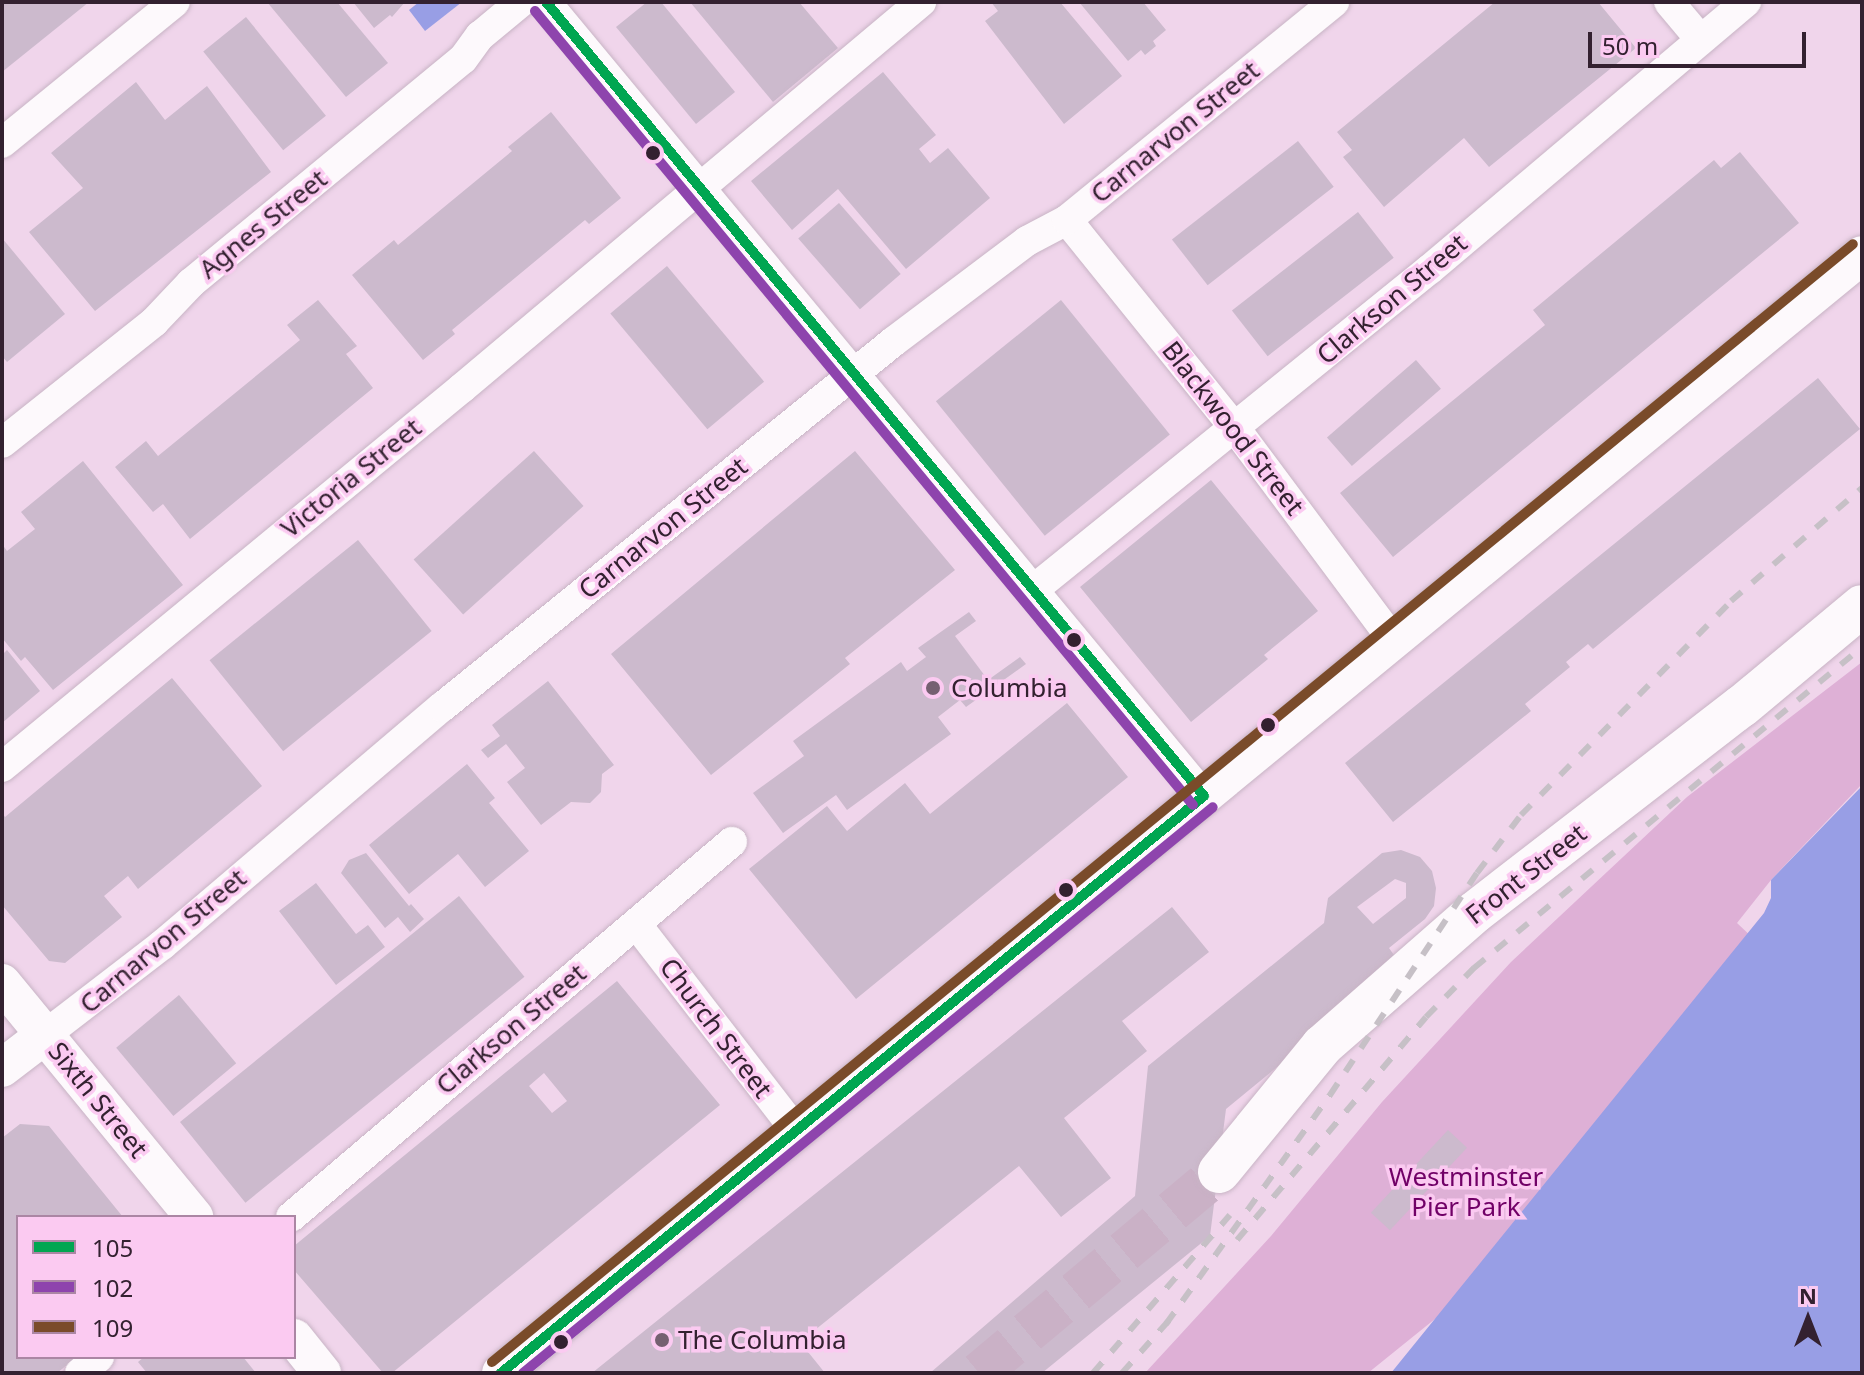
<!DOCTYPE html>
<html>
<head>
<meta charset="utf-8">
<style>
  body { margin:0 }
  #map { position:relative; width:1864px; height:1375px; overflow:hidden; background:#f0d5eb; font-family:"Noto Sans",sans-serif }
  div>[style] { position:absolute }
  .green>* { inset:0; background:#deb0d6 }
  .water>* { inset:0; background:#989ee5 }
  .building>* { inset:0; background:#ccbacd; transform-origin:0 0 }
  .secondary-tunnel>* { height:42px; margin-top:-21px; transform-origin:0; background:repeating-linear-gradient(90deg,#cab1c6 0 42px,transparent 0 63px) }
  .roads { filter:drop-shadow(0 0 2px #c8b4c5) drop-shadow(0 0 2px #c8b4c5) }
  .minor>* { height:30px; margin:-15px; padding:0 15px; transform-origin:15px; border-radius:15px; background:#fdf9fc }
  .tertiary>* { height:38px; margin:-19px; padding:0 19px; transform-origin:19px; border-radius:19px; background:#fdf9fc }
  .secondary>* { height:42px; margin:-21px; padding:0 21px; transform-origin:21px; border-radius:21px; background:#fdf9fc }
  .rail>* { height:6px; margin-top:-3px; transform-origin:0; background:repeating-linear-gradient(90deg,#c6c0c6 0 14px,transparent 0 28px) }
  .bus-1>* { height:10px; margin:-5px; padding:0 5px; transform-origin:5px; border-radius:5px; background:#00a651 }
  .bus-2>* { height:10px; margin:-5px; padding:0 5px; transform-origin:5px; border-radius:5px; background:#8e44ad }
  .bus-3>* { height:10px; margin:-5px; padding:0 5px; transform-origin:5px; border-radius:5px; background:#7a4b2a }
  .dots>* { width:22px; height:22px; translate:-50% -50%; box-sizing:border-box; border:4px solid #fbcaf1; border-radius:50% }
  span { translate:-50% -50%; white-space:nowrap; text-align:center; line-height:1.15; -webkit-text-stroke:7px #fbcaf1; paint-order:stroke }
  .street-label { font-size:26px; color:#332130 }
  .poi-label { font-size:26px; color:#332130 }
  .left { translate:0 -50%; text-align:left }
  .park-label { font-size:26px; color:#710067 }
  .frame { position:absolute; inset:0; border:4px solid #332130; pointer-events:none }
  .legend { position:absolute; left:16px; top:1215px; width:280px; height:144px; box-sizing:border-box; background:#fbcaf1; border:2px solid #ab86a4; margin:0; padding:10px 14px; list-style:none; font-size:24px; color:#332130 }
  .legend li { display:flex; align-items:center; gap:16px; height:40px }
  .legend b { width:40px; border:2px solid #ab86a4 }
  .north { position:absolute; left:1768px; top:1279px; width:80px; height:80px; -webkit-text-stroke:6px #fbcaf1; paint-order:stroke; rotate:0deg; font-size:22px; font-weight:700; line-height:32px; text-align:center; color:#332130 }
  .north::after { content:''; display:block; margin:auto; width:28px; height:36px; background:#332130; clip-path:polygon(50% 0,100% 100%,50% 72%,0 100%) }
  .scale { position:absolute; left:1588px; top:32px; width:218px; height:36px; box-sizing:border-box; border:4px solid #332130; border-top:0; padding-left:10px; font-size:24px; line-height:28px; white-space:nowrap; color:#332130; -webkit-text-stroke:6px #fbcaf1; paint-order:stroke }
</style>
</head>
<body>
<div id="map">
  <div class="green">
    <div style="clip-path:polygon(1862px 662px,1862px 784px,1771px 880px,1737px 923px,1824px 1005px,1368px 1373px,1145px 1373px,1271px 1236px,1382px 1102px,1511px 962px,1687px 797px)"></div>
  </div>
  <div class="water">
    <div style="clip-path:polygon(419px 2px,462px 2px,425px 31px,409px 10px)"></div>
    <div style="clip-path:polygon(1862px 786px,1862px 1373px,1391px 1373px,1764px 913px,1771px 898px,1771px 880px)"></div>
  </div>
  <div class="building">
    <div style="clip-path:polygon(2px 2px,89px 2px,2px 72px)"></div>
    <div style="clip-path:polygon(267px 2px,337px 2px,388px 63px,346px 97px)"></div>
    <div style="clip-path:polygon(353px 2px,405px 2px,392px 17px,390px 15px,374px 28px)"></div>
    <div style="clip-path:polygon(647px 2px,661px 2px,735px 92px,696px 124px,616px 27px)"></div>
    <div style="clip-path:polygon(690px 2px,799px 2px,838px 48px,773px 102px)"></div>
    <div style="clip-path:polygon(991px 2px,1060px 2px,1122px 76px,1064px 124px,985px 21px,998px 11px)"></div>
    <div style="clip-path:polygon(1079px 2px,1143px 2px,1166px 30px,1153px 41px,1156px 46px,1145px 55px,1141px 50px,1128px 61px)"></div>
    <div style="clip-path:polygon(1495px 2px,1598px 2px,1636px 48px,1489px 167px,1464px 138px,1384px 207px,1343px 157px,1352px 150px,1337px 132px)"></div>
    <div style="left:246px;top:17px;width:127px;height:55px;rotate:51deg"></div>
    <div style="clip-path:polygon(883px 72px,936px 135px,919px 149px,930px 163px,948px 148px,990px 198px,906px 269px,838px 189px,792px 230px,751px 181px)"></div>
    <div style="clip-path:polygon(136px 82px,165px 120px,207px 86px,271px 172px,95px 311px,29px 232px,83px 188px,51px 153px)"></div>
    <div style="clip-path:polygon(551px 112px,621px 198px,589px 224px,585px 220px,452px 330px,455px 334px,423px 360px,352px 275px,394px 240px,398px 245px,512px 151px,508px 147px)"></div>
    <div style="left:1298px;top:141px;width:58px;height:160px;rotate:52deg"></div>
    <div style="clip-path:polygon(1740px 152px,1799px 223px,1393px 557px,1340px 493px,1545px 325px,1533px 310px,1714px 160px,1721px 168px)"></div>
    <div style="left:839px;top:203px;width:94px;height:54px;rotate:49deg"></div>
    <div style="left:1358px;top:212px;width:58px;height:160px;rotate:52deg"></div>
    <div style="clip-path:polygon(2px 238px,65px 314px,7px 362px,2px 356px)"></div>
    <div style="left:667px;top:266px;width:151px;height:74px;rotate:50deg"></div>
    <div style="clip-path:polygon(318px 300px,357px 346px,346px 354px,373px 388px,190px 539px,163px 504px,153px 512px,115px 467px,146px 441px,158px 456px,300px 340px,287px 325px)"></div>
    <div style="left:1061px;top:300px;width:173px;height:161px;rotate:51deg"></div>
    <div style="left:1416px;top:360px;width:38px;height:118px;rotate:49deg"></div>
    <div style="clip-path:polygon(1818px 378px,1860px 429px,1593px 649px,1588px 644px,1566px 662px,1570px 667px,1525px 704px,1531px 711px,1393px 822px,1345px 763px)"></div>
    <div style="left:534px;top:451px;width:74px;height:162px;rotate:48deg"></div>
    <div style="clip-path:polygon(855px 451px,955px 570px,845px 658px,850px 664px,711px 775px,611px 654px)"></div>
    <div style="clip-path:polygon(83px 461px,183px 585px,53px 690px,25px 657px,21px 661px,2px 638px,2px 544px,7px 551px,35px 529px,21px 512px)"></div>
    <div style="clip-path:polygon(1211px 480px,1318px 611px,1264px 655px,1268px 659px,1191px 722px,1080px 587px)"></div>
    <div style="left:358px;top:540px;width:117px;height:191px;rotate:51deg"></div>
    <div style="clip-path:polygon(969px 612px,976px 621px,955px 636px,988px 680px,1020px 657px,1026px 664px,966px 707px,960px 700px,938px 717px,951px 734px,847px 810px,836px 795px,783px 833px,753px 793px,804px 756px,793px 741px,901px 662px,907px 671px,926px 657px,918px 648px)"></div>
    <div style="clip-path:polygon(7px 650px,40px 691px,2px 723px,2px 655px)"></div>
    <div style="clip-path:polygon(172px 678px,262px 786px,138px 889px,128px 876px,104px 896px,122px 917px,65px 963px,49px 961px,2px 905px,2px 813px,5px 817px)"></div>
    <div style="clip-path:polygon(548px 681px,614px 765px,602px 774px,601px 792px,590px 803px,571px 802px,541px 825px,507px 782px,525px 768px,506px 744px,488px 758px,481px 750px,500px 736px,492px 725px)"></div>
    <div style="clip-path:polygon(1067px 703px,1128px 777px,856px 999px,749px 869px,827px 806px,847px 831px,905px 783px,930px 814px)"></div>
    <div style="clip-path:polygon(467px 764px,495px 798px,489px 803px,529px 851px,485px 887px,458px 854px,409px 894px,369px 845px)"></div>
    <div style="clip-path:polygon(evenodd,1401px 850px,1420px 857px,1432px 871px,1436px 888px,1434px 906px,1425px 919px,1389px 948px,1401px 965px,1226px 1109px,1210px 1236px,1042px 1373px,930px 1373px,1135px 1196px,1148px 1066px,1324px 923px,1328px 898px,1382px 853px,1401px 850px,1395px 879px,1406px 883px,1406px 898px,1373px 924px,1357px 907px,1395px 879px)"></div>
    <div style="clip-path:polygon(366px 853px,409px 906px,411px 904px,424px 919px,410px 932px,398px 917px,385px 928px,341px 873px,349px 860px)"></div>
    <div style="clip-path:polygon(316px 883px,356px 934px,368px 925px,385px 947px,336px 985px,279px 911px)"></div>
    <div style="left:459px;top:896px;width:104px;height:359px;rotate:51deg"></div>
    <div style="clip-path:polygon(1172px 907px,1209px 952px,1122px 1021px,1147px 1051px,1064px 1118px,1111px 1178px,1061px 1217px,1019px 1166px,800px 1342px,825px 1373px,592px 1373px)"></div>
    <div style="clip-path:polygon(evenodd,617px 981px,720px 1105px,392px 1373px,383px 1373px,294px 1270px,294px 1246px,617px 981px,544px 1073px,567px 1101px,552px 1113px,529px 1086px,544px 1073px)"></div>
    <div style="left:179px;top:995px;width:89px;height:82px;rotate:50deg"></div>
    <div style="clip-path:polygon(20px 1124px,49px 1126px,123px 1217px,18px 1217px,18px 1357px,77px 1357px,57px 1373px,2px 1373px,2px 1138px)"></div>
    <div style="left:1448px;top:1130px;width:26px;height:113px;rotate:43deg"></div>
    <div style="clip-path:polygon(144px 1357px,243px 1357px,256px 1373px,147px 1373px,138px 1362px)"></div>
  </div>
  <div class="secondary-tunnel">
    <div style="left:979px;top:1373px;width:313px;rotate:-39.9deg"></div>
  </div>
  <div class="roads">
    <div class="minor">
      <div style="left:546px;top:2px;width:1031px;rotate:50.35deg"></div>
      <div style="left:1669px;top:2px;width:48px;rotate:50deg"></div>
      <div style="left:2px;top:143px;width:223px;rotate:-39.2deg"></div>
      <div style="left:1067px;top:220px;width:267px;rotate:51.1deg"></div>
      <div style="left:1235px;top:428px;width:264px;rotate:53.3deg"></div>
      <div style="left:2px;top:443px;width:194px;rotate:-38.5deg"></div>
      <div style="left:154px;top:322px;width:54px;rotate:-46.5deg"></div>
      <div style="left:191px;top:283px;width:352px;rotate:-39.5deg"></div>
      <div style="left:463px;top:59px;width:29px;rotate:-54deg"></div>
      <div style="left:480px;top:36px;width:53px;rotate:-39.7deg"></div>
      <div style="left:1033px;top:590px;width:511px;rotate:-38.96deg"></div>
      <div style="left:1430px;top:269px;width:414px;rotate:-40.2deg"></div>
      <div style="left:2px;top:767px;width:596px;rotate:-39.49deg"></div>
      <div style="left:462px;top:388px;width:600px;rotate:-40.06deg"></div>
      <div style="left:637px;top:925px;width:260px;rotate:52.3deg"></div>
      <div style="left:45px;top:1035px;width:148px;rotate:-37.6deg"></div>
      <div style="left:162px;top:945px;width:367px;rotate:-40.4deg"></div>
      <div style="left:442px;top:707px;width:580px;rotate:-38.98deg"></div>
      <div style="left:893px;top:342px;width:168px;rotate:-37deg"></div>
      <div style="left:1027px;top:241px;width:45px;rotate:-27.7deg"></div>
      <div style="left:1067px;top:220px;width:345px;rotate:-39.2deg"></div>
      <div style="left:291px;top:1217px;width:579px;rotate:-40.38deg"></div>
      <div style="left:80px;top:1373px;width:25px;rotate:-40deg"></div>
    </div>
    <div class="tertiary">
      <div style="left:2px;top:983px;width:303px;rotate:50.6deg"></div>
      <div style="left:2px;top:1068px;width:54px;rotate:-37.5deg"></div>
      <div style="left:294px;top:1338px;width:45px;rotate:51.3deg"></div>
      <div style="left:501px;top:1373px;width:1761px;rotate:-39.4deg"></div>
    </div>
    <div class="secondary">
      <div style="left:1219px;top:1172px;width:163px;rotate:-50.7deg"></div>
      <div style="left:1322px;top:1046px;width:203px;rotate:-41.2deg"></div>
      <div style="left:1475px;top:912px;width:337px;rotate:-37.7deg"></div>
      <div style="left:1742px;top:706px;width:156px;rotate:-39.8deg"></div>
    </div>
  </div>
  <div class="rail">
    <div style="left:1237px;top:1240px;width:292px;rotate:-49.7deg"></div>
    <div style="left:1426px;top:1017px;width:69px;rotate:-45.6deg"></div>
    <div style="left:1474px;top:968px;width:504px;rotate:-39.6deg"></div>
    <div style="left:1166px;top:1324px;width:282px;rotate:-54.4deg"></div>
    <div style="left:1330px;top:1095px;width:266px;rotate:-56.5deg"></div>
    <div style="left:1477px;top:873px;width:73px;rotate:-52.8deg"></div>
    <div style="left:1521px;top:815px;width:300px;rotate:-45.5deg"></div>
    <div style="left:1731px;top:601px;width:173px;rotate:-40.8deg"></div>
    <div style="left:1093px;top:1373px;width:209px;rotate:-49.1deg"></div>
    <div style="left:1122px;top:1373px;width:76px;rotate:-48.2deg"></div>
  </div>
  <div class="bus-1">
    <div style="left:546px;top:2px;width:1031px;rotate:50.35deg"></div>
    <div style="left:501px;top:1373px;width:909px;rotate:-39.38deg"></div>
  </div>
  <div class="bus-2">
    <div style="left:535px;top:11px;width:1031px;rotate:50.35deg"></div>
    <div style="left:523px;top:1373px;width:892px;rotate:-39.36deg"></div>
  </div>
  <div class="bus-3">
    <div style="left:492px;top:1362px;width:1761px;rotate:-39.4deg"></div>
  </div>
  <div class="dots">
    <div style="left:653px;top:153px;background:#332130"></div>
    <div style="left:1074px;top:640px;background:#332130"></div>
    <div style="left:933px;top:688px;background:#756071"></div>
    <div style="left:1268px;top:725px;background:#332130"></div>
    <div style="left:1066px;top:890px;background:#332130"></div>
    <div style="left:662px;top:1340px;background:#756071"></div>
    <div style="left:561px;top:1342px;background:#332130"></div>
  </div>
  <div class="street-label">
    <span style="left:1175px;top:132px;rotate:-39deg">Carnarvon Street</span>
    <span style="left:263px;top:224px;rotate:-39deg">Agnes Street</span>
    <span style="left:1392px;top:299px;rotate:-40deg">Clarkson Street</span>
    <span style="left:1233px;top:428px;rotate:52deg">Blackwood Street</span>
    <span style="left:351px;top:478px;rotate:-39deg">Victoria Street</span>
    <span style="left:663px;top:528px;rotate:-39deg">Carnarvon Street</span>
    <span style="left:1526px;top:874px;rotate:-38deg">Front Street</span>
    <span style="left:163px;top:941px;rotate:-40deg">Carnarvon Street</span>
    <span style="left:716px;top:1028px;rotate:53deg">Church Street</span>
    <span style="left:511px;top:1029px;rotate:-40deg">Clarkson Street</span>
    <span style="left:98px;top:1100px;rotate:51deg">Sixth Street</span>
  </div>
  <div class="poi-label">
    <span class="left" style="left:951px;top:688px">Columbia</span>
    <span class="left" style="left:678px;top:1340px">The Columbia</span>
  </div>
  <div class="park-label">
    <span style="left:1466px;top:1192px">Westminster<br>Pier Park</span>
  </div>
  <div class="frame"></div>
  <ul class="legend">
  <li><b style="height:10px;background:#00a651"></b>105</li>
  <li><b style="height:10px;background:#8e44ad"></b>102</li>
  <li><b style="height:10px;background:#7a4b2a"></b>109</li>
  </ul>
  <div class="north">N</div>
  <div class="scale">50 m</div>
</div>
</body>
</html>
